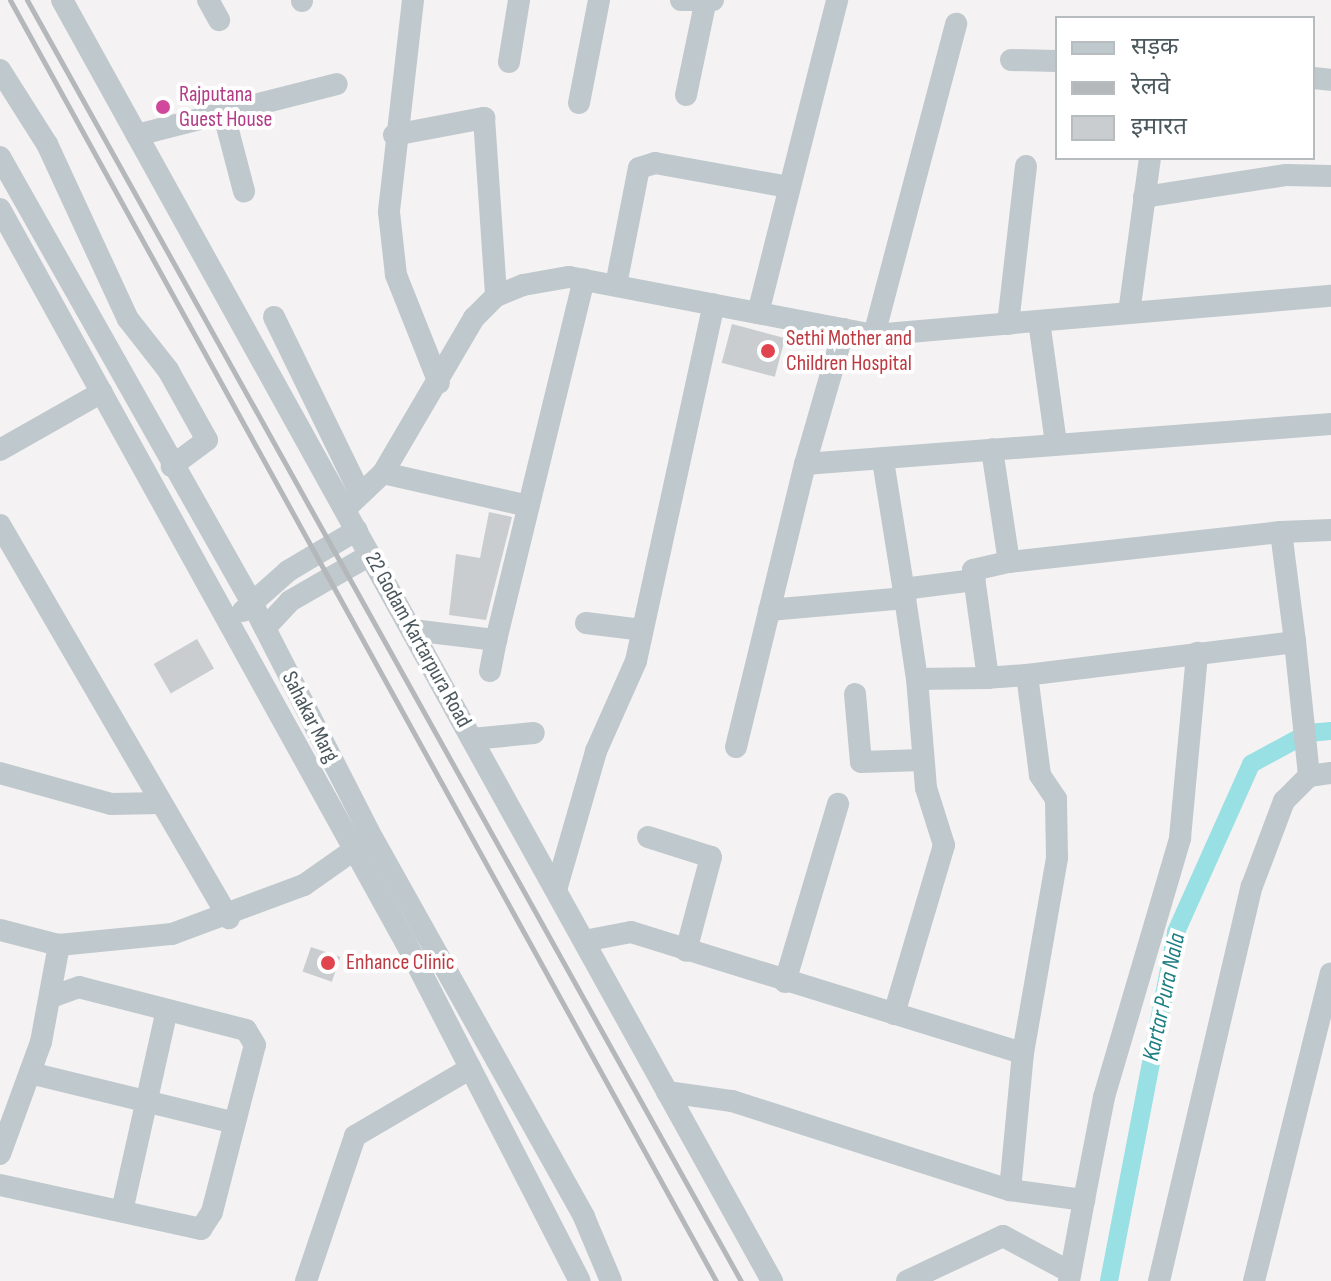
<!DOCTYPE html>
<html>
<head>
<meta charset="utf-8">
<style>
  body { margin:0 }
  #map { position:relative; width:1331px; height:1281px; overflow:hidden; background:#f4f2f2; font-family:"Sofia Sans Condensed","Noto Sans Devanagari",sans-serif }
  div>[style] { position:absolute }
  .canal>* { height:18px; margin:-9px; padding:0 9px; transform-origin:9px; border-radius:9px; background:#98e0e3 }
  .building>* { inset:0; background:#c9cdd0; transform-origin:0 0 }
  .minor>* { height:22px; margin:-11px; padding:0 11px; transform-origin:11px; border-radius:11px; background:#bfc8cc }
  .rail>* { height:5px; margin:-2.5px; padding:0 2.5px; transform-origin:2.5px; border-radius:2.5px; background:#b4b8bb }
  .dots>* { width:22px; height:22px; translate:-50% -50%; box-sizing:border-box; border:4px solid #fff; border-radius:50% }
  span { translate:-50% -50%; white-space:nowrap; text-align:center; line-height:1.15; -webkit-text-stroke:8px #fff; paint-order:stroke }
  .hotel-label { font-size:22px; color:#b23c85 }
  .left { translate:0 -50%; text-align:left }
  .health-label { font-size:22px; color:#be3a42 }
  .street-label { font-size:22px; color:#4b585d }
  .water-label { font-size:24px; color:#1b7e82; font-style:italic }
  .legend { position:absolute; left:1055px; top:16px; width:260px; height:144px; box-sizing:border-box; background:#fff; border:2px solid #b7bcbe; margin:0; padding:10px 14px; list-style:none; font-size:24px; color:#4b585d }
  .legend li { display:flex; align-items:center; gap:16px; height:40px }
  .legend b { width:40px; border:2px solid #b7bcbe }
</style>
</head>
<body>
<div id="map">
  <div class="canal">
    <div style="left:1109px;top:1281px;width:355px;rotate:-79.1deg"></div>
    <div style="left:1176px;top:932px;width:184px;rotate:-65.9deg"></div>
    <div style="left:1251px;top:764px;width:65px;rotate:-28.5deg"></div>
    <div style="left:1308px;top:733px;width:23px;rotate:-5deg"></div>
  </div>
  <div class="building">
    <div style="left:732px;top:324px;width:55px;height:40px;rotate:15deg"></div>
    <div style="clip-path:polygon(489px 512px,512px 517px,486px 620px,449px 615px,456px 554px,480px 558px)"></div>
    <div style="left:197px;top:639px;width:34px;height:50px;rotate:60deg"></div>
    <div style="left:311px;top:947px;width:31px;height:26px;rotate:19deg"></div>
  </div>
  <div class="minor">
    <div style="left:62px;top:0;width:1465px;rotate:61deg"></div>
    <div style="left:208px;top:0;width:23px;rotate:61deg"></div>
    <div style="left:302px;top:0;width:1px;rotate:90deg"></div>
    <div style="left:413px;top:0;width:213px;rotate:96.5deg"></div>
    <div style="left:389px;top:212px;width:63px;rotate:83.7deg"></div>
    <div style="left:396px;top:275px;width:116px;rotate:68.3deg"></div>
    <div style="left:681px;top:0;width:32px"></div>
    <div style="left:1011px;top:60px;width:46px;rotate:1.2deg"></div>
    <div style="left:509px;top:62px;width:63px;rotate:-80.8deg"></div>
    <div style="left:0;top:70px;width:88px;rotate:57.6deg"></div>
    <div style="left:47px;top:144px;width:193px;rotate:65.2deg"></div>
    <div style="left:128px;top:319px;width:65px;rotate:51.9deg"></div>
    <div style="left:168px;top:370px;width:80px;rotate:60.9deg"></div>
    <div style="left:207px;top:440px;width:44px;rotate:143.4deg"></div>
    <div style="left:1313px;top:78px;width:18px;rotate:6deg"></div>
    <div style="left:686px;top:95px;width:93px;rotate:-78.2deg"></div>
    <div style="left:579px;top:103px;width:105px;rotate:-79deg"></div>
    <div style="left:224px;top:115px;width:79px;rotate:75.3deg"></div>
    <div style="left:137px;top:135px;width:206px;rotate:-14.3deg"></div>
    <div style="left:394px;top:135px;width:92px;rotate:-10.7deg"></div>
    <div style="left:484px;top:118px;width:178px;rotate:86.1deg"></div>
    <div style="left:0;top:157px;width:512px;rotate:60.53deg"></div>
    <div style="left:252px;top:603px;width:265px;rotate:62.9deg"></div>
    <div style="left:373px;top:839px;width:433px;rotate:60.8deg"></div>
    <div style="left:584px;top:1217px;width:69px;rotate:67.1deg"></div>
    <div style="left:1144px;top:197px;width:144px;rotate:-8.8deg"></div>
    <div style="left:1286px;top:175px;width:45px;rotate:1.3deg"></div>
    <div style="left:0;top:209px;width:837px;rotate:61.05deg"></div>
    <div style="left:405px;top:941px;width:382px;rotate:62.8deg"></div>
    <div style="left:616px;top:285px;width:119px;rotate:-78.9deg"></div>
    <div style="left:639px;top:168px;width:17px;rotate:-17deg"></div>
    <div style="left:655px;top:163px;width:135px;rotate:10.2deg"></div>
    <div style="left:758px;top:313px;width:323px;rotate:-75.8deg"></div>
    <div style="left:1129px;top:313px;width:156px;rotate:-82.3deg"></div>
    <div style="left:274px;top:317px;width:196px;rotate:64deg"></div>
    <div style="left:1039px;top:321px;width:123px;rotate:82.1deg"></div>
    <div style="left:1008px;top:324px;width:159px;rotate:-83.5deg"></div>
    <div style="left:844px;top:329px;width:141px;rotate:106.1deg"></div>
    <div style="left:805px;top:464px;width:528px;rotate:-4.35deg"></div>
    <div style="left:874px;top:335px;width:322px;rotate:-75.2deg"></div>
    <div style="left:0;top:450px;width:117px;rotate:-29.6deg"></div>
    <div style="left:383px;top:473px;width:149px;rotate:12.8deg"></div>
    <div style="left:345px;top:509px;width:52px;rotate:-43.5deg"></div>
    <div style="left:383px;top:473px;width:180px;rotate:-59.6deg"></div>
    <div style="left:474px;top:318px;width:31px;rotate:-45deg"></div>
    <div style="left:496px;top:296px;width:29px;rotate:-22deg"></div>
    <div style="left:523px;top:285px;width:47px;rotate:-9.9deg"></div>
    <div style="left:569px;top:277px;width:310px;rotate:10.8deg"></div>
    <div style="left:874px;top:335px;width:459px;rotate:-4.9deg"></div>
    <div style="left:0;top:525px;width:455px;rotate:59.8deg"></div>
    <div style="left:1281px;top:532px;width:50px;rotate:-2.3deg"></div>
    <div style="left:1009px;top:562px;width:274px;rotate:-6.3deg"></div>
    <div style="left:1281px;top:532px;width:111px;rotate:82.7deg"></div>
    <div style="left:1295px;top:642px;width:270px;rotate:173deg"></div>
    <div style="left:903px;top:589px;width:72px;rotate:-7.2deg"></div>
    <div style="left:905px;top:598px;width:82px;rotate:81.6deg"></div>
    <div style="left:769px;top:610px;width:137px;rotate:-5deg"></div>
    <div style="left:905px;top:598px;width:140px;rotate:-99.1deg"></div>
    <div style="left:243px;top:611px;width:60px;rotate:-41.6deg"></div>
    <div style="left:288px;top:571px;width:80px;rotate:-30.7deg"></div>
    <div style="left:586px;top:623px;width:56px;rotate:7.1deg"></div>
    <div style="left:265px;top:628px;width:37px;rotate:-47deg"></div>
    <div style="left:290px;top:601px;width:92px;rotate:-29.9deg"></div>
    <div style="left:412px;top:630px;width:85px;rotate:6.8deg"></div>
    <div style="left:496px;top:640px;width:371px;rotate:-76.3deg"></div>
    <div style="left:1295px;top:642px;width:135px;rotate:84deg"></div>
    <div style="left:490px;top:671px;width:32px;rotate:-79deg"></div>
    <div style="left:855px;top:694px;width:68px;rotate:85deg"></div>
    <div style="left:861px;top:762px;width:62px;rotate:-1.8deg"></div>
    <div style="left:472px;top:739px;width:62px;rotate:-5.5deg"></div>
    <div style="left:736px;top:747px;width:291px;rotate:-76.3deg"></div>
    <div style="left:0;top:773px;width:115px;rotate:15.6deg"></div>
    <div style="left:111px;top:804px;width:50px;rotate:-1.1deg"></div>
    <div style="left:648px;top:837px;width:66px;rotate:17.6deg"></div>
    <div style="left:711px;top:857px;width:97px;rotate:104.9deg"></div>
    <div style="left:556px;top:890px;width:145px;rotate:-73.9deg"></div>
    <div style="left:596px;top:751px;width:98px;rotate:-66deg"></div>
    <div style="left:636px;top:661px;width:365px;rotate:-77.7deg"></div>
    <div style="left:0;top:930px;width:61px;rotate:14.3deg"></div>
    <div style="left:59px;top:945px;width:114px;rotate:-5.6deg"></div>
    <div style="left:172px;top:934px;width:141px;rotate:-20.4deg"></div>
    <div style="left:304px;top:885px;width:70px;rotate:-35.1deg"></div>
    <div style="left:584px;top:941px;width:48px;rotate:-10.8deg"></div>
    <div style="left:631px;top:932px;width:410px;rotate:17.2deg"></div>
    <div style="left:785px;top:982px;width:186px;rotate:-73.4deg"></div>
    <div style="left:894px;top:1014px;width:176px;rotate:-73.5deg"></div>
    <div style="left:944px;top:845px;width:60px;rotate:-107.5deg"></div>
    <div style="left:926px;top:788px;width:109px;rotate:-94.7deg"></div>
    <div style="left:917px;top:679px;width:71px;rotate:-0.8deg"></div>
    <div style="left:30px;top:1073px;width:207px;rotate:13.7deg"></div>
    <div style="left:667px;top:1092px;width:66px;rotate:7.9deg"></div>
    <div style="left:732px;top:1101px;width:292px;rotate:17.8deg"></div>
    <div style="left:1010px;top:1190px;width:138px;rotate:-84.6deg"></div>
    <div style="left:1023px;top:1053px;width:198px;rotate:-80.1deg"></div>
    <div style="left:1057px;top:858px;width:59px;rotate:-91deg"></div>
    <div style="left:1056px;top:799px;width:29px;rotate:-124deg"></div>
    <div style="left:1040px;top:775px;width:101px;rotate:-97.4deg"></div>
    <div style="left:1027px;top:675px;width:39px;rotate:176deg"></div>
    <div style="left:988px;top:678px;width:109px;rotate:-97.9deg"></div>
    <div style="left:973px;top:570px;width:37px;rotate:-13deg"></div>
    <div style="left:1009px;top:562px;width:114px;rotate:-98.6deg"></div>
    <div style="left:0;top:1154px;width:119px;rotate:-69.9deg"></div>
    <div style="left:41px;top:1042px;width:99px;rotate:-79.5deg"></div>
    <div style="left:0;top:1185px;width:206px;rotate:12.3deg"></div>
    <div style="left:201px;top:1229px;width:20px;rotate:-57deg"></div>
    <div style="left:212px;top:1212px;width:172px;rotate:-75.6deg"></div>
    <div style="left:255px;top:1045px;width:17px;rotate:-121deg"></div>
    <div style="left:246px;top:1030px;width:172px;rotate:-165.6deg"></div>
    <div style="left:79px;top:987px;width:27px;rotate:160deg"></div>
    <div style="left:1010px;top:1190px;width:75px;rotate:7.7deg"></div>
    <div style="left:1084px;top:1200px;width:82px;rotate:100.5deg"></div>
    <div style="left:1084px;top:1200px;width:105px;rotate:-79deg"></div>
    <div style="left:1104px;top:1097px;width:270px;rotate:-73.6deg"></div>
    <div style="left:1180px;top:838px;width:186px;rotate:-84.7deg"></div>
    <div style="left:122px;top:1211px;width:206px;rotate:-77.4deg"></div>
    <div style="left:306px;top:1281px;width:153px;rotate:-71.3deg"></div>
    <div style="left:355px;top:1136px;width:134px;rotate:-30.4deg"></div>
    <div style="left:907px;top:1281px;width:106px;rotate:-25.1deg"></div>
    <div style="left:1003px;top:1236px;width:76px;rotate:28.2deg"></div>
    <div style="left:1159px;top:1281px;width:406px;rotate:-76.8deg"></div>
    <div style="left:1252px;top:886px;width:91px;rotate:-69.4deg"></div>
    <div style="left:1284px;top:801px;width:35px;rotate:-45deg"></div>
    <div style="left:1309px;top:776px;width:22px;rotate:-8deg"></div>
    <div style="left:1254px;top:1281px;width:317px;rotate:-76deg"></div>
  </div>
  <div class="rail">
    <div style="left:10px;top:0;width:1463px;rotate:61.14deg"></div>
    <div style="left:27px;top:0;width:1467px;rotate:60.87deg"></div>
  </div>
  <div class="dots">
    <div style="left:163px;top:107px;background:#d1479c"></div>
    <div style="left:768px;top:351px;background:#e0444e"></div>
    <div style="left:328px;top:963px;background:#e0444e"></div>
  </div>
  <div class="hotel-label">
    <span class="left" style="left:179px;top:107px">Rajputana<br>Guest House</span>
  </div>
  <div class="health-label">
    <span class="left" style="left:786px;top:351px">Sethi Mother and<br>Children Hospital</span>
    <span class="left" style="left:346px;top:963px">Enhance Clinic</span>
  </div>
  <div class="street-label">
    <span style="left:418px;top:640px;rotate:61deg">22 Godam Kartarpura Road</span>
    <span style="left:310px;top:717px;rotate:63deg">Sahakar Marg</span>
  </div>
  <div class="water-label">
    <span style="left:1164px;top:997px;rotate:-78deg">Kartar Pura Nala</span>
  </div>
  <ul class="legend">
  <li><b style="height:10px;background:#bfc8cc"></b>सड़क</li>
  <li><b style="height:10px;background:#b4b8bb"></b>रेलवे</li>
  <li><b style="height:22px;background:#c9cdd0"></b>इमारत</li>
  </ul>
</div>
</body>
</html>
